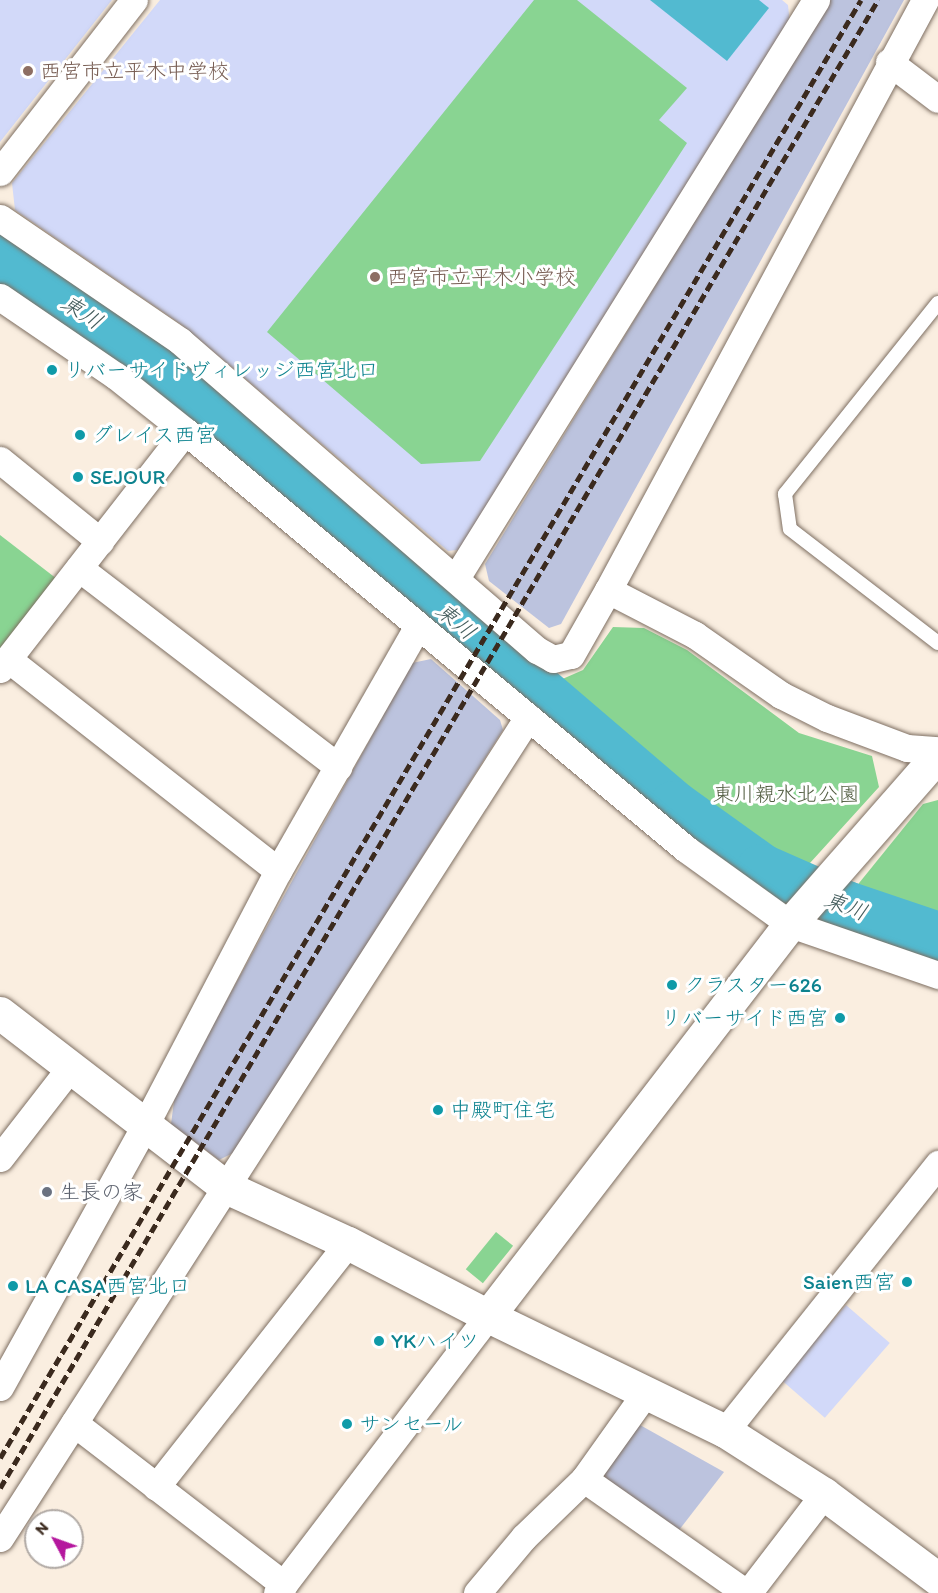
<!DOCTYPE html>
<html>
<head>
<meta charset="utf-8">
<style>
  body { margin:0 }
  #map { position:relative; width:938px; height:1593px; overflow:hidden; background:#faeee0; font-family:Itim,"Klee One",sans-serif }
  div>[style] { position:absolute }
  .built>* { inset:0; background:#d2d9f9; transform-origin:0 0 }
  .industrial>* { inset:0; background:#bcc3de }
  .green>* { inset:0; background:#89d492; transform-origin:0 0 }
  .water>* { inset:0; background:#52bad0 }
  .river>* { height:52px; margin:-26px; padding:0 26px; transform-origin:26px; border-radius:26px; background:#52bad0 }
  .roads { filter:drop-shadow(0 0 2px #7e6f62) drop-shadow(0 0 2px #7e6f62) }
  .service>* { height:14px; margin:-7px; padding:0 7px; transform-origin:7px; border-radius:7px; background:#fff }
  .minor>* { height:27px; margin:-13.5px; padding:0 13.5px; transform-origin:13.5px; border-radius:13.5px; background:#fff }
  .tertiary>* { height:33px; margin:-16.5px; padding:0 16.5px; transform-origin:16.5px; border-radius:16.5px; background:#fff }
  .rail>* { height:4.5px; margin-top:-2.25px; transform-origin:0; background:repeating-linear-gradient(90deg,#3b2a1e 0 9px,transparent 0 13.5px) }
  .dots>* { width:16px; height:16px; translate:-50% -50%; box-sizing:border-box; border:3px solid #fff; border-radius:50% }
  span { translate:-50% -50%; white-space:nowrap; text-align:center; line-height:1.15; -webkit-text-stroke:6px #fff; paint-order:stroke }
  .education-label { font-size:21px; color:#785e54 }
  .left { translate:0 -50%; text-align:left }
  .culture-label { font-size:21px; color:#0d838f }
  .right { translate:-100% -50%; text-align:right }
  .park-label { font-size:21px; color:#525d41 }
  .worship-label { font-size:21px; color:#5b616d }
  .water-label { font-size:22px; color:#435c5c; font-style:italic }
  .north { position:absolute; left:24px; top:1509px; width:60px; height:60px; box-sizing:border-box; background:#fff; border:2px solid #b1aaa5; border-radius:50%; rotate:311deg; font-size:16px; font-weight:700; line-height:24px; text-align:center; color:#3b2a1e }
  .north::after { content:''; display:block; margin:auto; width:21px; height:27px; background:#b5179e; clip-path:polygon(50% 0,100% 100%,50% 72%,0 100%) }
</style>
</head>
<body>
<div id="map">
  <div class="built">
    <div style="clip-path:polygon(0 0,112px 0,0 142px)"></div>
    <div style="clip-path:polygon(160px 0,782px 0,788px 5px,790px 24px,466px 549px,448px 551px,182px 325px,15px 210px,12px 183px)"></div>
    <div style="left:846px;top:1305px;width:58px;height:99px;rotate:41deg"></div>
  </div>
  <div class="industrial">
    <div style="clip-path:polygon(830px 0,904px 0,561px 624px,549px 628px,489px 581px,485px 564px)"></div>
    <div style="clip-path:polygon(431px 659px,500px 720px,503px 730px,235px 1152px,219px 1160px,171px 1124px,175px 1094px,412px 663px)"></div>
    <div style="clip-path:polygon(640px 1425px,724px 1472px,676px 1534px,598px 1477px)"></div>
  </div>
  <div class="green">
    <div style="clip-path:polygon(534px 0,577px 0,687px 88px,659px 120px,687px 143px,480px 461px,421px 464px,267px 332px)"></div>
    <div style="clip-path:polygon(0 535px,57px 579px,0 651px)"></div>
    <div style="clip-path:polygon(613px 627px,644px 628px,687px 650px,799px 733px,872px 756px,879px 787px,800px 874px,768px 858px,687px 798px,551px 684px,583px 670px)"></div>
    <div style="clip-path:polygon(938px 800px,938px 924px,851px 893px,923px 804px)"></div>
    <div style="left:496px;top:1232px;width:22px;height:48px;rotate:39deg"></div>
  </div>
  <div class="water">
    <div style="clip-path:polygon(650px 0,759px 0,769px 8px,727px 61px)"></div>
  </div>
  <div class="river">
    <div style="left:0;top:260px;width:127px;rotate:32.8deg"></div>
    <div style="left:107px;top:329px;width:115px;rotate:38deg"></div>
    <div style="left:198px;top:400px;width:626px;rotate:40.53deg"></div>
    <div style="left:674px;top:807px;width:108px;rotate:35.6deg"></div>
    <div style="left:762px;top:870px;width:92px;rotate:23.8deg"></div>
    <div style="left:846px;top:907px;width:97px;rotate:18.6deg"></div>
  </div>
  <div class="roads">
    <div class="service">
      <div style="left:938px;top:303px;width:245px;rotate:128.7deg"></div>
      <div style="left:785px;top:494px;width:35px;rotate:82deg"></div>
      <div style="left:790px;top:529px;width:187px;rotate:37.6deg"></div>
    </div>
    <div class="minor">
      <div style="left:889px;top:62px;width:61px;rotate:37.1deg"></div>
      <div style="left:0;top:172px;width:218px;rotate:-52.1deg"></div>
      <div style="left:0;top:218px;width:218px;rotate:34.3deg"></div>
      <div style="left:180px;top:341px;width:472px;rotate:40.9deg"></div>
      <div style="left:537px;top:650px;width:18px;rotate:29deg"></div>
      <div style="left:553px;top:659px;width:18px;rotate:-13deg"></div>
      <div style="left:571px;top:655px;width:75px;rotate:-60.4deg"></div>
      <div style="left:608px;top:590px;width:98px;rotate:27.3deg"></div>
      <div style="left:695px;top:635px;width:105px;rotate:34.9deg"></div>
      <div style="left:781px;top:695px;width:51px;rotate:26.6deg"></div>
      <div style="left:827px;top:718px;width:85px;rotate:20.6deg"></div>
      <div style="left:907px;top:748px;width:31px;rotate:4deg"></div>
      <div style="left:0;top:297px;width:140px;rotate:34.3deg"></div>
      <div style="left:116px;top:376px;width:88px;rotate:38.6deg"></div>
      <div style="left:185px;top:431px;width:652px;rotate:39.84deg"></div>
      <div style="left:686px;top:849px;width:128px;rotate:35.8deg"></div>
      <div style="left:790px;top:924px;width:157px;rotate:19deg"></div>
      <div style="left:0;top:460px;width:129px;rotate:39deg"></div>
      <div style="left:79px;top:568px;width:327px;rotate:37.5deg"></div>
      <div style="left:456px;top:578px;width:681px;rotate:-58.08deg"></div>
      <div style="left:608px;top:590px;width:670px;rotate:-61.75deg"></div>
      <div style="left:8px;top:659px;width:343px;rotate:38.1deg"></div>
      <div style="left:0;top:669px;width:301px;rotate:-52.1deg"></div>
      <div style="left:0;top:1158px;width:113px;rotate:-52.2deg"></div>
      <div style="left:0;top:1387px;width:297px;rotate:-61deg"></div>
      <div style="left:144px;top:1127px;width:289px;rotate:-62.4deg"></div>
      <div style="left:278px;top:871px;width:282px;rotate:-60.3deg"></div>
      <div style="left:74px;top:1423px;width:265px;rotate:37.6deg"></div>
      <div style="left:725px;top:1431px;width:342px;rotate:-51.4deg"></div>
      <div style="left:584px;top:1479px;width:198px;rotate:35.1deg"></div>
      <div style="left:156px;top:1487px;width:310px;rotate:-51.8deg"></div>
      <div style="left:0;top:1538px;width:976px;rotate:-57.25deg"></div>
      <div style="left:277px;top:1593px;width:348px;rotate:-52.7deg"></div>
      <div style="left:477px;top:1593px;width:73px;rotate:-50deg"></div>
      <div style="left:524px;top:1537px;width:83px;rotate:-44deg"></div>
      <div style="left:584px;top:1479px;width:107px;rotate:-54.5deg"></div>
      <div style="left:748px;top:1593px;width:125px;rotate:-52.5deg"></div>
    </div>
    <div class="tertiary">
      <div style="left:0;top:1013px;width:285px;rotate:37.6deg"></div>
      <div style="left:226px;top:1187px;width:134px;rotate:24.7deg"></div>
      <div style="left:348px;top:1243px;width:158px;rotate:27.5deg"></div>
      <div style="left:488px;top:1316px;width:263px;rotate:25.9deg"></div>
      <div style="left:725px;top:1431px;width:117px;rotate:32.5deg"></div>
      <div style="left:824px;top:1494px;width:142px;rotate:36.7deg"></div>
      <div style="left:488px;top:1316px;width:495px;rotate:-52.4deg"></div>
      <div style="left:790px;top:924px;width:225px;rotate:-48.8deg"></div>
    </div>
  </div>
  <div class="rail">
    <div style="left:0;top:1458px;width:1693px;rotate:-59.44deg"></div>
    <div style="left:0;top:1488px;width:1728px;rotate:-59.46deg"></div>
  </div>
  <div class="dots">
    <div style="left:28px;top:71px;background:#8d6e63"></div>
    <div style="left:375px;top:277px;background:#8d6e63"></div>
    <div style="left:52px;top:370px;background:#0f9aa8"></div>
    <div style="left:80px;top:435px;background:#0f9aa8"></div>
    <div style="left:78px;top:477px;background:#0f9aa8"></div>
    <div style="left:672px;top:985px;background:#0f9aa8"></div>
    <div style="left:840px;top:1018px;background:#0f9aa8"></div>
    <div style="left:438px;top:1110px;background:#0f9aa8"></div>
    <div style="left:47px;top:1192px;background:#6b7280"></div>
    <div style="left:907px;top:1282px;background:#0f9aa8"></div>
    <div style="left:13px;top:1286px;background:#0f9aa8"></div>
    <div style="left:379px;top:1341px;background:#0f9aa8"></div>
    <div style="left:347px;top:1424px;background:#0f9aa8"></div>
  </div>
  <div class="education-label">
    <span class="left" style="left:40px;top:71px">西宮市立平木中学校</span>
    <span class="left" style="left:387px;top:277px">西宮市立平木小学校</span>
  </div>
  <div class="culture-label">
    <span class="left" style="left:64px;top:370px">リバーサイドヴィレッジ西宮北口</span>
    <span class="left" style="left:92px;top:435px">グレイス西宮</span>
    <span class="left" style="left:90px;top:477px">SEJOUR</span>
    <span class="left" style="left:684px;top:985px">クラスター626</span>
    <span class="right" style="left:828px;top:1018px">リバーサイド西宮</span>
    <span class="left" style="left:450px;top:1110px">中殿町住宅</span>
    <span class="right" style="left:895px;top:1282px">Saien西宮</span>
    <span class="left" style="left:25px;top:1286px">LA CASA西宮北口</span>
    <span class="left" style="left:391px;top:1341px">YKハイツ</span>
    <span class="left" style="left:359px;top:1424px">サンセール</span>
  </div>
  <div class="park-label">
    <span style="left:786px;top:794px">東川親水北公園</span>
  </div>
  <div class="worship-label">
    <span class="left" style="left:59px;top:1192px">生長の家</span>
  </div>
  <div class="water-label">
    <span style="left:82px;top:312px;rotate:33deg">東川</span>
    <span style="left:456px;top:621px;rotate:40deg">東川</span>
    <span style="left:846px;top:906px;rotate:21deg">東川</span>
  </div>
  <div class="north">N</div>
</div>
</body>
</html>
